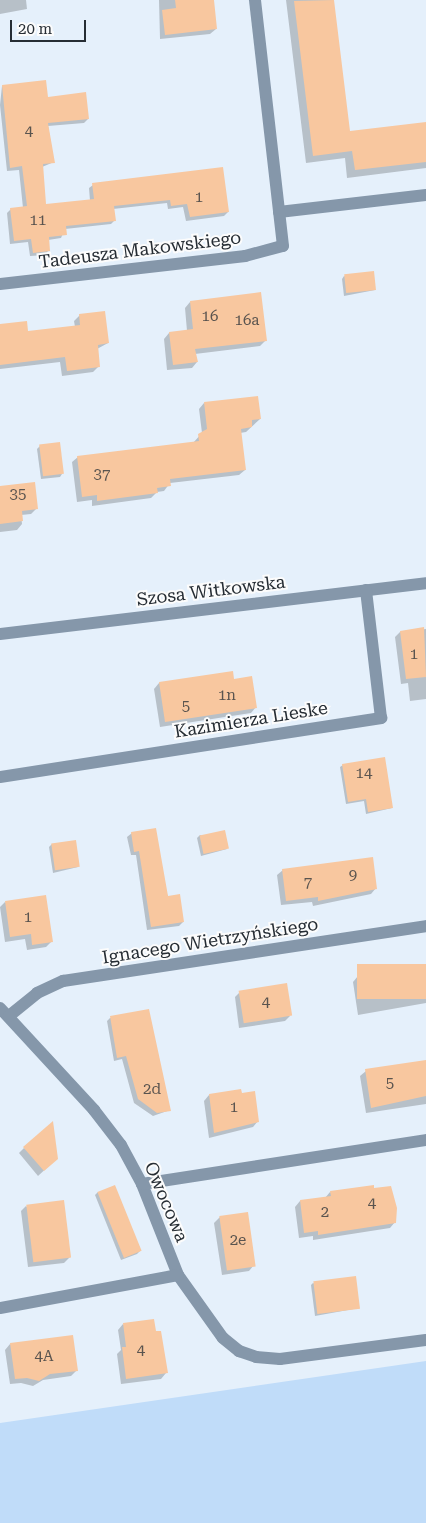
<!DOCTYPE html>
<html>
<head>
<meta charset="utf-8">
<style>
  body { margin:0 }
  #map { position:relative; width:426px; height:1523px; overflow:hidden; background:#e5f0fb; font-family:"Roboto Serif",serif }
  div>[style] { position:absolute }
  .green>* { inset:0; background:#c0dcf9 }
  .shadow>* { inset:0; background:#0003 }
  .building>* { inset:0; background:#f8c79f; transform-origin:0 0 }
  .minor>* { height:12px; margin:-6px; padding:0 6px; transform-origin:6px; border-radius:6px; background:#8597aa }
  span { translate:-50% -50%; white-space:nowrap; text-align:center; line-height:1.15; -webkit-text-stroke:4px #fcfcfc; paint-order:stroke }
  .number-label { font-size:15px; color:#5a544f }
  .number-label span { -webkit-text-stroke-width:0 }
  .street-label { font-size:18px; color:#262d34 }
  .scale { position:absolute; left:10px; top:20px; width:76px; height:22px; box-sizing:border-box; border:2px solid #262d34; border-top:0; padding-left:6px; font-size:15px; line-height:18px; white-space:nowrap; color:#262d34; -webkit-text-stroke:4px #fcfcfc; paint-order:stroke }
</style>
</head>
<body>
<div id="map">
  <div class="green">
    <div style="clip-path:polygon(426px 1361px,426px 1523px,0 1523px,0 1423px)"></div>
  </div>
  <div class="shadow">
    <div style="clip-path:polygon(0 0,26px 0,27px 9px,0 14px)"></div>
    <div style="clip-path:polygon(159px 0,212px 0,216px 29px,210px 34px,160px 39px)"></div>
    <div style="clip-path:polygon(286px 0,333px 0,349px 132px,426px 123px,426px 168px,347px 178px,345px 158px,306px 163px)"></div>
    <div style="clip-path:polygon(2px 86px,47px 98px,88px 119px,84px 123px,48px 126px,54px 162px,42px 167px,45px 206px,90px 201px,89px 188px,93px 185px,222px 169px,228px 212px,224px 216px,186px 221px,183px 207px,168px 209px,167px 203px,113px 209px,115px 220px,111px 224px,65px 229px,61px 238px,48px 240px,48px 251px,45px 255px,30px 256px,28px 242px,10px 244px,7px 213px,11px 209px,23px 208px,19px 170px,7px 171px,0 105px)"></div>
    <div style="clip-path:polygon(344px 276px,375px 290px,344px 296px,342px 279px)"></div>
    <div style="clip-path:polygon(190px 302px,266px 340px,260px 346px,195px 354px,197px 362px,192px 368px,167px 370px,164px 339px,169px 333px,187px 331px,185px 308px)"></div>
    <div style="clip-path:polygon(80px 315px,108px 343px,97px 349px,99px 366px,93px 372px,62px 376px,60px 362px,0 369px,0 326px,27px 332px,75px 327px,74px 321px)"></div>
    <div style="clip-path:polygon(204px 403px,260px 419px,246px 432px,240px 433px,245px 470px,239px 475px,170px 483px,164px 491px,157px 492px,151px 498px,92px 506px,92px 500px,77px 502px,72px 462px,78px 457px,193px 443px,202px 433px,199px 409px)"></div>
    <div style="clip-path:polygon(40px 446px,62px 474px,60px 477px,41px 479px,37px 449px)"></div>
    <div style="clip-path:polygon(0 488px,37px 508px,31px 514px,21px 515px,22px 524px,17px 530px,0 532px)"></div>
    <div style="clip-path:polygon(426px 629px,426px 699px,410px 701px,408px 683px,401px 684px,395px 637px,400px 632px)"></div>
    <div style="clip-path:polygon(233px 680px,256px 707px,251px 713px,160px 727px,154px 689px,159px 683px)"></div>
    <div style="clip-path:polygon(343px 765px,392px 808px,366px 814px,364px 801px,346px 804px,340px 767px)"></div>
    <div style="clip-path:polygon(132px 833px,183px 922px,179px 926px,147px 930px,136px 855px,131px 855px,127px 837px)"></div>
    <div style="clip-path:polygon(200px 835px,227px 849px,201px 856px,197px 838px)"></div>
    <div style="clip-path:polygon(52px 844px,78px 867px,53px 873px,49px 847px)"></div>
    <div style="clip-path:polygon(283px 870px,376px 888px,371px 894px,313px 906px,312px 902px,281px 905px,277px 875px)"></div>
    <div style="clip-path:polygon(5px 902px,52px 941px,46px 947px,27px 950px,25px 939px,5px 942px,0 907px)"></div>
    <div style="clip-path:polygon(426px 965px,426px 1003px,358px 1015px,353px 982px,358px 976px)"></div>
    <div style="clip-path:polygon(240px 992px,290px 1016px,285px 1021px,239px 1028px,235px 997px)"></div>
    <div style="clip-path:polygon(148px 1011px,170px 1110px,153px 1116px,134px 1103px,122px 1059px,114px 1061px,107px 1021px,110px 1018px)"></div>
    <div style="clip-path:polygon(426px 1061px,426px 1104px,366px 1113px,360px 1076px,366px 1071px)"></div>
    <div style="clip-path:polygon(209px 1095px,258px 1121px,253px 1127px,209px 1138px,204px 1101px)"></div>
    <div style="clip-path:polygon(24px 1148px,51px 1164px,38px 1176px,19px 1153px)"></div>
    <div style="clip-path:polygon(98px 1192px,140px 1251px,137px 1254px,121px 1260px,95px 1195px)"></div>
    <div style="clip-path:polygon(330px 1192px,395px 1222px,390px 1228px,313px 1240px,313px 1236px,299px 1238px,295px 1207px,300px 1201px,325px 1198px)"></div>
    <div style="clip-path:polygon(26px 1206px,70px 1257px,64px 1263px,28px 1267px,21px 1211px)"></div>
    <div style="clip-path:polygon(220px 1217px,254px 1265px,249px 1271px,222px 1275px,214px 1223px)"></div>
    <div style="clip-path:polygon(313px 1283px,359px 1308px,315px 1316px,311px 1285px)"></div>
    <div style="clip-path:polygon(123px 1324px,166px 1373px,161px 1379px,121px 1384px,117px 1354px,121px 1350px,118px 1330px)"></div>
    <div style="clip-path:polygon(10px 1344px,77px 1370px,71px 1376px,43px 1380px,33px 1386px,21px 1383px,10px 1384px,5px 1350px)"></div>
  </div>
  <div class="building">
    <div style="clip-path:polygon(175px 0,214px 0,217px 29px,165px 35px,162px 10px,176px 8px)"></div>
    <div style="clip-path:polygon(334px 0,350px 131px,426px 122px,426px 162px,355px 170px,352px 151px,313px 156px,294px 1px)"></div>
    <div style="clip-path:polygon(46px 80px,48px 97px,86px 92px,89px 119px,48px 123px,55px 163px,43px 164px,46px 204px,94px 199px,92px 183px,223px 167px,229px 212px,190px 217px,187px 204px,171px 206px,170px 200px,114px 206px,116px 221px,66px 226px,67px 235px,49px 237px,50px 251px,33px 253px,31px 239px,14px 241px,10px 208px,27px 206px,22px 166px,10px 168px,2px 85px)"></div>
    <div style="left:374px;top:271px;width:19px;height:30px;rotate:84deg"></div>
    <div style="clip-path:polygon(261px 292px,267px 341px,195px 349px,198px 362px,173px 365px,169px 332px,193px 329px,190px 301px)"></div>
    <div style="clip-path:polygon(105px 311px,109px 343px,98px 345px,100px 367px,67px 371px,65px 357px,0 365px,0 324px,27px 321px,28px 331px,80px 325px,79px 314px)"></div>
    <div style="clip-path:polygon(258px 396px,261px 419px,252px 420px,252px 427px,241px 429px,246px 470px,170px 479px,171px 486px,157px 488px,158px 493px,97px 501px,97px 495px,82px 497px,77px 456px,199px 441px,198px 434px,207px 429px,204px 402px)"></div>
    <div style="left:60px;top:442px;width:32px;height:21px;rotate:83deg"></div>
    <div style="clip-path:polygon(35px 482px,38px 509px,22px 511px,23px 521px,0 524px,0 486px)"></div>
    <div style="clip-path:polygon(424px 627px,426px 677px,406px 679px,400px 631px)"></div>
    <div style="clip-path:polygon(233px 671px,234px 679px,252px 676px,257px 708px,165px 722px,159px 682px)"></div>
    <div style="clip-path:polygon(385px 757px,393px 808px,368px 812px,366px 799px,348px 802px,342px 764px)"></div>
    <div style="clip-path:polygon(156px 828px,168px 896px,180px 894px,184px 922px,151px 927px,139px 851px,134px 852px,131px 832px)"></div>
    <div style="left:225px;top:830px;width:19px;height:26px;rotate:78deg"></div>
    <div style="left:76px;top:840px;width:27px;height:25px;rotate:82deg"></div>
    <div style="clip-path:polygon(373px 857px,377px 889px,318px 901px,318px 897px,286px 901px,282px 869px)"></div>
    <div style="clip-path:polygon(46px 895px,53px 942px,32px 945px,31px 934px,10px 937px,5px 901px)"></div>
    <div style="left:426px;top:964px;width:35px;height:69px;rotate:90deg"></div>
    <div style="left:287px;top:983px;width:33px;height:49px;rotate:81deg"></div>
    <div style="clip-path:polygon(149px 1009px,171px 1111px,157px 1113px,138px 1099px,126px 1056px,117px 1058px,110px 1016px)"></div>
    <div style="clip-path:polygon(426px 1060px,426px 1096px,371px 1108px,365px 1069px)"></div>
    <div style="clip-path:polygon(241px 1089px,242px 1093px,255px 1091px,259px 1122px,214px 1133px,209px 1094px)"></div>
    <div style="clip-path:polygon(53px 1121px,58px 1159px,44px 1171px,23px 1147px)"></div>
    <div style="left:115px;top:1185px;width:71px;height:19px;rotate:68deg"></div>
    <div style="clip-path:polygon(374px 1185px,374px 1188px,391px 1186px,397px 1208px,396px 1223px,318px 1235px,318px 1231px,304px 1233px,300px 1200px,331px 1196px,330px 1191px)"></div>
    <div style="left:64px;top:1200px;width:58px;height:38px;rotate:83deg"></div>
    <div style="left:248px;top:1212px;width:55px;height:29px;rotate:82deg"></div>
    <div style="left:356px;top:1276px;width:33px;height:43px;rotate:83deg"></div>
    <div style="clip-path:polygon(154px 1319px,156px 1331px,161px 1331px,168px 1373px,126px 1379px,122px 1347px,126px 1347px,123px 1323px)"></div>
    <div style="clip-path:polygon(73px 1335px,78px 1371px,50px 1374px,39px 1381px,27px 1378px,15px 1379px,10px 1343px)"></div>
  </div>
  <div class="minor">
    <div style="left:279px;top:212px;width:148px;rotate:-6.6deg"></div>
    <div style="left:0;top:284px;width:247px;rotate:-6.5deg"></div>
    <div style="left:245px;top:256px;width:39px;rotate:-15deg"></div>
    <div style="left:283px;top:246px;width:248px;rotate:-96.5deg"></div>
    <div style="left:0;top:634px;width:429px;rotate:-6.8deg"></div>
    <div style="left:0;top:777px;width:386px;rotate:-8.8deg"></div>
    <div style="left:381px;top:718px;width:129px;rotate:-96.7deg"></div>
    <div style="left:0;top:1008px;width:139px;rotate:47.3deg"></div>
    <div style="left:94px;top:1110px;width:44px;rotate:52.4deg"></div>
    <div style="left:121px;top:1145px;width:44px;rotate:61.7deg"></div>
    <div style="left:142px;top:1184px;width:98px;rotate:68.4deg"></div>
    <div style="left:178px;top:1275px;width:77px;rotate:54.5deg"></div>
    <div style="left:223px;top:1338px;width:21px;rotate:39deg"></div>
    <div style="left:239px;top:1351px;width:18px;rotate:19deg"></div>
    <div style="left:256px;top:1357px;width:24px;rotate:5deg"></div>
    <div style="left:280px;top:1359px;width:147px;rotate:-7.4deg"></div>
    <div style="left:9px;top:1016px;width:36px;rotate:-39deg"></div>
    <div style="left:37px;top:993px;width:29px;rotate:-25deg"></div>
    <div style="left:63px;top:981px;width:367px;rotate:-8.6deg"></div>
    <div style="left:142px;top:1184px;width:287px;rotate:-8.8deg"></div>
    <div style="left:0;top:1308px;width:181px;rotate:-10.5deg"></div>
  </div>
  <div class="number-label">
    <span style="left:29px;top:132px">4</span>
    <span style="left:199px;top:198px">1</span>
    <span style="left:38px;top:221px">11</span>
    <span style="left:210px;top:317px">16</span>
    <span style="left:247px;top:321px">16a</span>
    <span style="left:102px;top:475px">37</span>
    <span style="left:18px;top:495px">35</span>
    <span style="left:414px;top:655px">1</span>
    <span style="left:227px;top:696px">1n</span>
    <span style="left:186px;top:707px">5</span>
    <span style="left:364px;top:774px">14</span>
    <span style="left:353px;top:876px">9</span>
    <span style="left:308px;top:883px">7</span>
    <span style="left:28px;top:918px">1</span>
    <span style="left:266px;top:1003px">4</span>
    <span style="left:390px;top:1084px">5</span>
    <span style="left:152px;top:1090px">2d</span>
    <span style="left:234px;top:1108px">1</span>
    <span style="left:372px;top:1204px">4</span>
    <span style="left:325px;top:1213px">2</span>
    <span style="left:238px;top:1241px">2e</span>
    <span style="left:141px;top:1351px">4</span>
    <span style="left:44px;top:1357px">4A</span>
  </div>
  <div class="street-label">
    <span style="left:140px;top:250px;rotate:-7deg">Tadeusza Makowskiego</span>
    <span style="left:211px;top:591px;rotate:-7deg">Szosa Witkowska</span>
    <span style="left:251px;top:720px;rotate:-9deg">Kazimierza Lieske</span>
    <span style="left:210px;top:941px;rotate:-9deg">Ignacego Wietrzyńskiego</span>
    <span style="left:166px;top:1202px;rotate:67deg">Owocowa</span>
  </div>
  <div class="scale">20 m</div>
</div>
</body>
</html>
